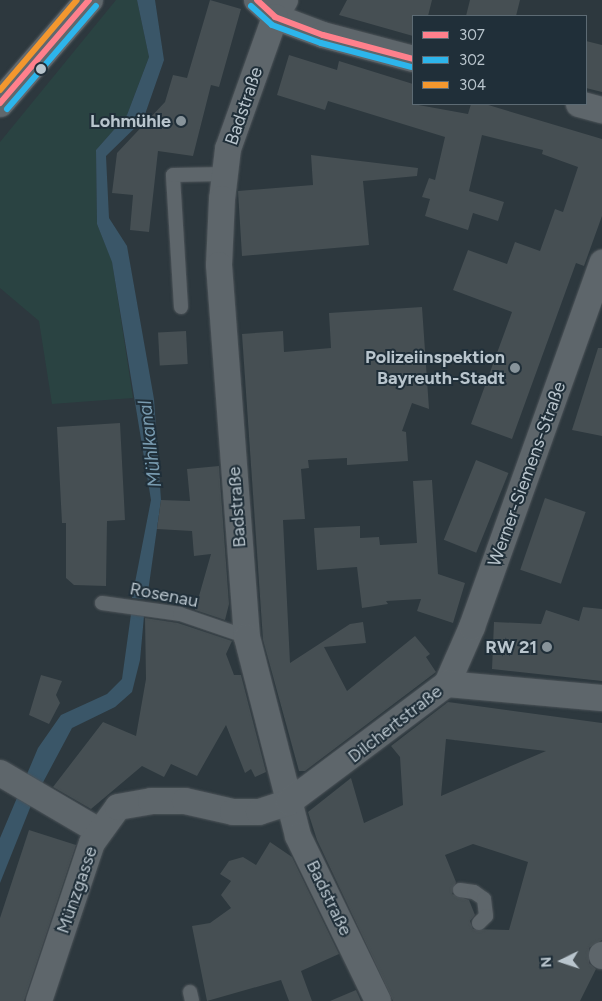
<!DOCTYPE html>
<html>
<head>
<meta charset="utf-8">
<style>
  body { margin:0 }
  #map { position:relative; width:602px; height:1001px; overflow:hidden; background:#2d383e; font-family:Figtree,sans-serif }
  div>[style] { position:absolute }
  .green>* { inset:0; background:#2a4342 }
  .water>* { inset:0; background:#3a5668 }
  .building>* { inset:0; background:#464f53; transform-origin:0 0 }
  .roads { filter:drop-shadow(0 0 1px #4c5358) drop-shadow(0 0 1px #4c5358) }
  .lane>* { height:14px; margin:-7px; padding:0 7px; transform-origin:7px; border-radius:7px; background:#5e666b }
  .street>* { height:26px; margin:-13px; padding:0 13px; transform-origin:13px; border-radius:13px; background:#5e666b }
  .primary>* { height:28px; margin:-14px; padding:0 14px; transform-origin:14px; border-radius:14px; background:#60686d }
  .bus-1>* { height:6px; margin:-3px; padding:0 3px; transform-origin:3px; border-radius:3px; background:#ff808c }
  .bus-2>* { height:6px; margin:-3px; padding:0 3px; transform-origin:3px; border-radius:3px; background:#2db5eb }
  .bus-3>* { height:6px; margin:-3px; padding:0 3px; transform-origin:3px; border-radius:3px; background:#f3972e }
  .dots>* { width:14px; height:14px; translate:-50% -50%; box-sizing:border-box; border:2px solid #202f39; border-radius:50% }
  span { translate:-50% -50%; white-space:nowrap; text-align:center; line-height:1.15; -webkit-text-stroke:4px #202f39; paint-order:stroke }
  .street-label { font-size:18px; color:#b9c5cd }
  .poi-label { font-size:18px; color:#b9c5cd; font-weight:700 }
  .right { translate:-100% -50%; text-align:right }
  .water-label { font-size:19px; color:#799cb1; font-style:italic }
  .legend { position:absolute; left:412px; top:15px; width:175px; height:90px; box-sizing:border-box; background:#202f39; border:1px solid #5d6b74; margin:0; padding:6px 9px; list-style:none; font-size:15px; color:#b9c5cd }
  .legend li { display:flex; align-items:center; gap:10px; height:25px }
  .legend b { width:25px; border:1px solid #5d6b74 }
  .north { position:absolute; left:537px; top:936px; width:50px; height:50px; -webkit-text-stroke:4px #202f39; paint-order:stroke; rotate:266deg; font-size:14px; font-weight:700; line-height:20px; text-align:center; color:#b9c5cd }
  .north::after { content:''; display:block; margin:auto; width:18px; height:22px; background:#b9c5cd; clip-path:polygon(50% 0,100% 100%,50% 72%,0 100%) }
</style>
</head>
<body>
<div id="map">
  <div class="green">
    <div style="clip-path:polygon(116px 0,137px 0,149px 57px,127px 115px,96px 150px,97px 224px,112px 261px,133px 398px,52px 404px,39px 321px,0 288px,0 142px)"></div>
  </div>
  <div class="water">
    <div style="clip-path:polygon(137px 0,155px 0,164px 60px,143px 120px,106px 156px,109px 218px,127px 246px,154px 399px,161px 500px,147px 599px,132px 598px,151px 500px,112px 262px,97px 224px,96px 150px,127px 115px,149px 57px)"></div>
    <div style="clip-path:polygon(131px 614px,144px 616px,140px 660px,132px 692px,115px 707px,72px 728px,32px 803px,0 883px,0 838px,38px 748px,61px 715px,107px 694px,122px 679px)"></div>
  </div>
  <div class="building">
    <div style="clip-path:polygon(210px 0,241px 9px,219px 87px,211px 85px,193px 156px,158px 151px,149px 232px,130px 230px,133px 195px,112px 193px,117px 153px,165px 102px,173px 75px,187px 78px)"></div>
    <div style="clip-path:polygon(347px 0,432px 0,428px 16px,413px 16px,413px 36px,339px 15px)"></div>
    <div style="clip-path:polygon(470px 0,520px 0,516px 16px,466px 16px)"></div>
    <div style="clip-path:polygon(586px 41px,602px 45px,602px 92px,586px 88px)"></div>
    <div style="clip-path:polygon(289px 55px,337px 70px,339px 61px,413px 84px,413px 104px,468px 114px,471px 104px,485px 104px,602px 139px,602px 216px,584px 266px,576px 263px,512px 439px,471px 424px,512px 312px,453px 290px,468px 250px,507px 264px,515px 242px,540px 251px,555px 209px,563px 212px,578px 167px,542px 154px,543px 150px,482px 135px,469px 191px,504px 202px,498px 221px,473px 213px,468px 230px,425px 216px,430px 199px,422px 197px,429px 178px,435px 180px,445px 137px,328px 101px,325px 110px,277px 95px)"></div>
    <div style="clip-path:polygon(311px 155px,418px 168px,417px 176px,363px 181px,369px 245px,242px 256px,238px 191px,313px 185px)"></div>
    <div style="clip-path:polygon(422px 307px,429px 409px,412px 403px,402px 431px,406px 432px,408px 461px,347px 465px,347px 458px,308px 460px,309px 468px,301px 469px,305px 519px,283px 520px,290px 663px,350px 624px,363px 622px,366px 643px,324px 647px,347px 691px,415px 636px,430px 654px,426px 657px,436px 672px,305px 771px,299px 771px,263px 640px,242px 334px,283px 331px,284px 352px,331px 348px,329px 313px)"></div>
    <div style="left:186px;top:331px;width:33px;height:28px;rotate:87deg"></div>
    <div style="clip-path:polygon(598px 348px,602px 348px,602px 436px,572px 430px)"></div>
    <div style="clip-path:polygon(120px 423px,125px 520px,107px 521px,106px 586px,74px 585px,66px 578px,66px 523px,62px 523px,57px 427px)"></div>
    <div style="left:476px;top:460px;width:35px;height:86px;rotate:22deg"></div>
    <div style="clip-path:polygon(219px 466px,229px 604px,225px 620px,195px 610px,211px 554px,194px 556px,192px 531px,157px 529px,161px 500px,190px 501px,187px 469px)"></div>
    <div style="clip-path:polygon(432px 480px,438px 574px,465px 583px,453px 623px,417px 611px,421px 599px,386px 601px,388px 604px,362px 608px,357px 567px,317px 570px,314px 528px,360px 526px,360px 538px,379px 537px,380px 545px,417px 543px,413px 481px)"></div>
    <div style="left:545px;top:498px;width:43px;height:76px;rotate:19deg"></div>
    <div style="clip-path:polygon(583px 607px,602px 609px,602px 681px,492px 669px,494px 622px,541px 624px,546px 610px,579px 621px)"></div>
    <div style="clip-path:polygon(145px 618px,178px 623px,232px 641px,226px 654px,234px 675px,241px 675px,266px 772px,255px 777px,251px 769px,245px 773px,226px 725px,197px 776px,171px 764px,164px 777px,142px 766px,91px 809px,53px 787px,103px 722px,136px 736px,146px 679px)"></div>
    <div style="clip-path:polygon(41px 675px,62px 681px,56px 695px,60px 703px,49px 724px,29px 715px)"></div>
    <div style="clip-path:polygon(evenodd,448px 702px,602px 723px,602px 940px,589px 948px,589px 963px,596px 969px,580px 1001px,393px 1001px,317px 840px,308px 812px,351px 778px,364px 823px,403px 805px,400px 757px,391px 746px,448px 702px,446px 739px,546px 751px,441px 796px,446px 739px,448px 702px,473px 844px,528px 862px,509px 930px,473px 929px,470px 921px,475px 915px,469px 900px,452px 894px,456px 882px,445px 855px,473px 844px)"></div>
    <div style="clip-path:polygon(29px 830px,76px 845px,24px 1001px,0 1001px,0 918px)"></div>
    <div style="clip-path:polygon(270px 842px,292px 857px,339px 954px,301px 971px,312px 1001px,289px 1001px,281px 980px,207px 1001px,192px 926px,210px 923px,231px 908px,221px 895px,231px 881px,220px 874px,229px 861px,243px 857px,256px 865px)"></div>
    <div style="clip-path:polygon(356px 990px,361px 1001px,330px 1001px)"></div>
  </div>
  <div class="roads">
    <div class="lane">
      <div style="left:181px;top:307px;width:132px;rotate:-93.5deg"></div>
      <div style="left:173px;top:175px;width:52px;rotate:-1.1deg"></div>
      <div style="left:102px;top:603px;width:79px;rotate:8deg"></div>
      <div style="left:180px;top:614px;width:71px;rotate:18.9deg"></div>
      <div style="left:460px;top:890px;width:14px;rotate:8deg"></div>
      <div style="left:474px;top:892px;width:12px;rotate:35deg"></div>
      <div style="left:484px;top:899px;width:17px;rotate:83deg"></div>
      <div style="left:486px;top:916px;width:10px;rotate:135deg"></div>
      <div style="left:190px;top:992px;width:9px;rotate:77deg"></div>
    </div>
    <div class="street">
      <div style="left:257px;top:0;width:25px;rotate:43deg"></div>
      <div style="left:275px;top:17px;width:51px;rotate:20.6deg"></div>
      <div style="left:323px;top:35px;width:93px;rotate:14.9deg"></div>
      <div style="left:285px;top:0;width:20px;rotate:120deg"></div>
      <div style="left:275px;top:17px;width:140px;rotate:109.6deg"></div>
      <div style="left:228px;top:149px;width:50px;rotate:96.8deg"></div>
      <div style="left:222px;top:199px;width:66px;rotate:92.6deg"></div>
      <div style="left:219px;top:265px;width:373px;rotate:85.7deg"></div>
      <div style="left:247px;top:637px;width:205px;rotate:75.6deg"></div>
      <div style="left:298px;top:836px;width:183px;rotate:64.1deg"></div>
      <div style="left:579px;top:104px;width:24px;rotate:15deg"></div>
      <div style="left:447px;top:684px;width:62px;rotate:-66.3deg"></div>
      <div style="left:472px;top:627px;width:387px;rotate:-70.3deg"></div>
      <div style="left:0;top:773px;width:115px;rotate:30.4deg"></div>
      <div style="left:602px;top:955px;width:1px;rotate:90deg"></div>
      <div style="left:39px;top:1001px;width:167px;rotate:-71.5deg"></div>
      <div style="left:92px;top:843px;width:44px;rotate:-54.2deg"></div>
      <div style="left:118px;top:807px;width:34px;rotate:-10deg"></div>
      <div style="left:151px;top:801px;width:34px"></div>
      <div style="left:185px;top:801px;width:49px;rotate:12.9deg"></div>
      <div style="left:233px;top:812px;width:26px"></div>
      <div style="left:259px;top:812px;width:32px;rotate:-18deg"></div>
      <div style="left:289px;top:802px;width:197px;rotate:-36.8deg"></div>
      <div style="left:447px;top:684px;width:156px;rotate:5.2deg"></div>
    </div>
    <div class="primary">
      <div style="left:0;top:103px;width:136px;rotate:-49.2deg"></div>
    </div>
  </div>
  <div class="bus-1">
    <div style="left:257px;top:0;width:25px;rotate:43deg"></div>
    <div style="left:275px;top:17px;width:51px;rotate:20.6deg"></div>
    <div style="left:323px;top:35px;width:93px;rotate:14.9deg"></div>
    <div style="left:0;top:103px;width:136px;rotate:-49.2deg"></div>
  </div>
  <div class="bus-2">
    <div style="left:251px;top:6px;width:28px;rotate:42deg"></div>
    <div style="left:272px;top:25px;width:52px;rotate:20.2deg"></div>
    <div style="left:321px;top:43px;width:93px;rotate:14.9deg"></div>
    <div style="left:7px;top:109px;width:136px;rotate:-49.2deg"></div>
  </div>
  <div class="bus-3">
    <div style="left:0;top:90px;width:118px;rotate:-49.5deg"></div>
  </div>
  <div class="dots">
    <div style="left:41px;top:69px;background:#b9c5cd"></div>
    <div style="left:181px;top:121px;background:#88949b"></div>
    <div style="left:515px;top:368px;background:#88949b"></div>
    <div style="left:547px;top:647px;background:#88949b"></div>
  </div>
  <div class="street-label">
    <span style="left:244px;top:106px;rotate:-71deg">Badstraße</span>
    <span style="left:527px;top:474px;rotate:-70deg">Werner-Siemens-Straße</span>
    <span style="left:237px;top:507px;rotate:-94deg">Badstraße</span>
    <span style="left:164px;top:595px;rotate:11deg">Rosenau</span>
    <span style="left:395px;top:724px;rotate:-38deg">Dilchertstraße</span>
    <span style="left:77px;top:890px;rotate:-71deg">Münzgasse</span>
    <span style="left:329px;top:898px;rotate:64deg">Badstraße</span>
  </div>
  <div class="poi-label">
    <span class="right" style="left:171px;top:121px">Lohmühle</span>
    <span class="right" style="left:505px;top:368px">Polizeiinspektion<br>Bayreuth-Stadt</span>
    <span class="right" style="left:537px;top:647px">RW 21</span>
  </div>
  <div class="water-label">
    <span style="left:150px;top:444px;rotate:-97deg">Mühlkanal</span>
  </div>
  <ul class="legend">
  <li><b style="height:6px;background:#ff808c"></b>307</li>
  <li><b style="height:6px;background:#2db5eb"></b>302</li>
  <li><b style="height:6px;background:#f3972e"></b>304</li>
  </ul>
  <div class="north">N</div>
</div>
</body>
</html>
